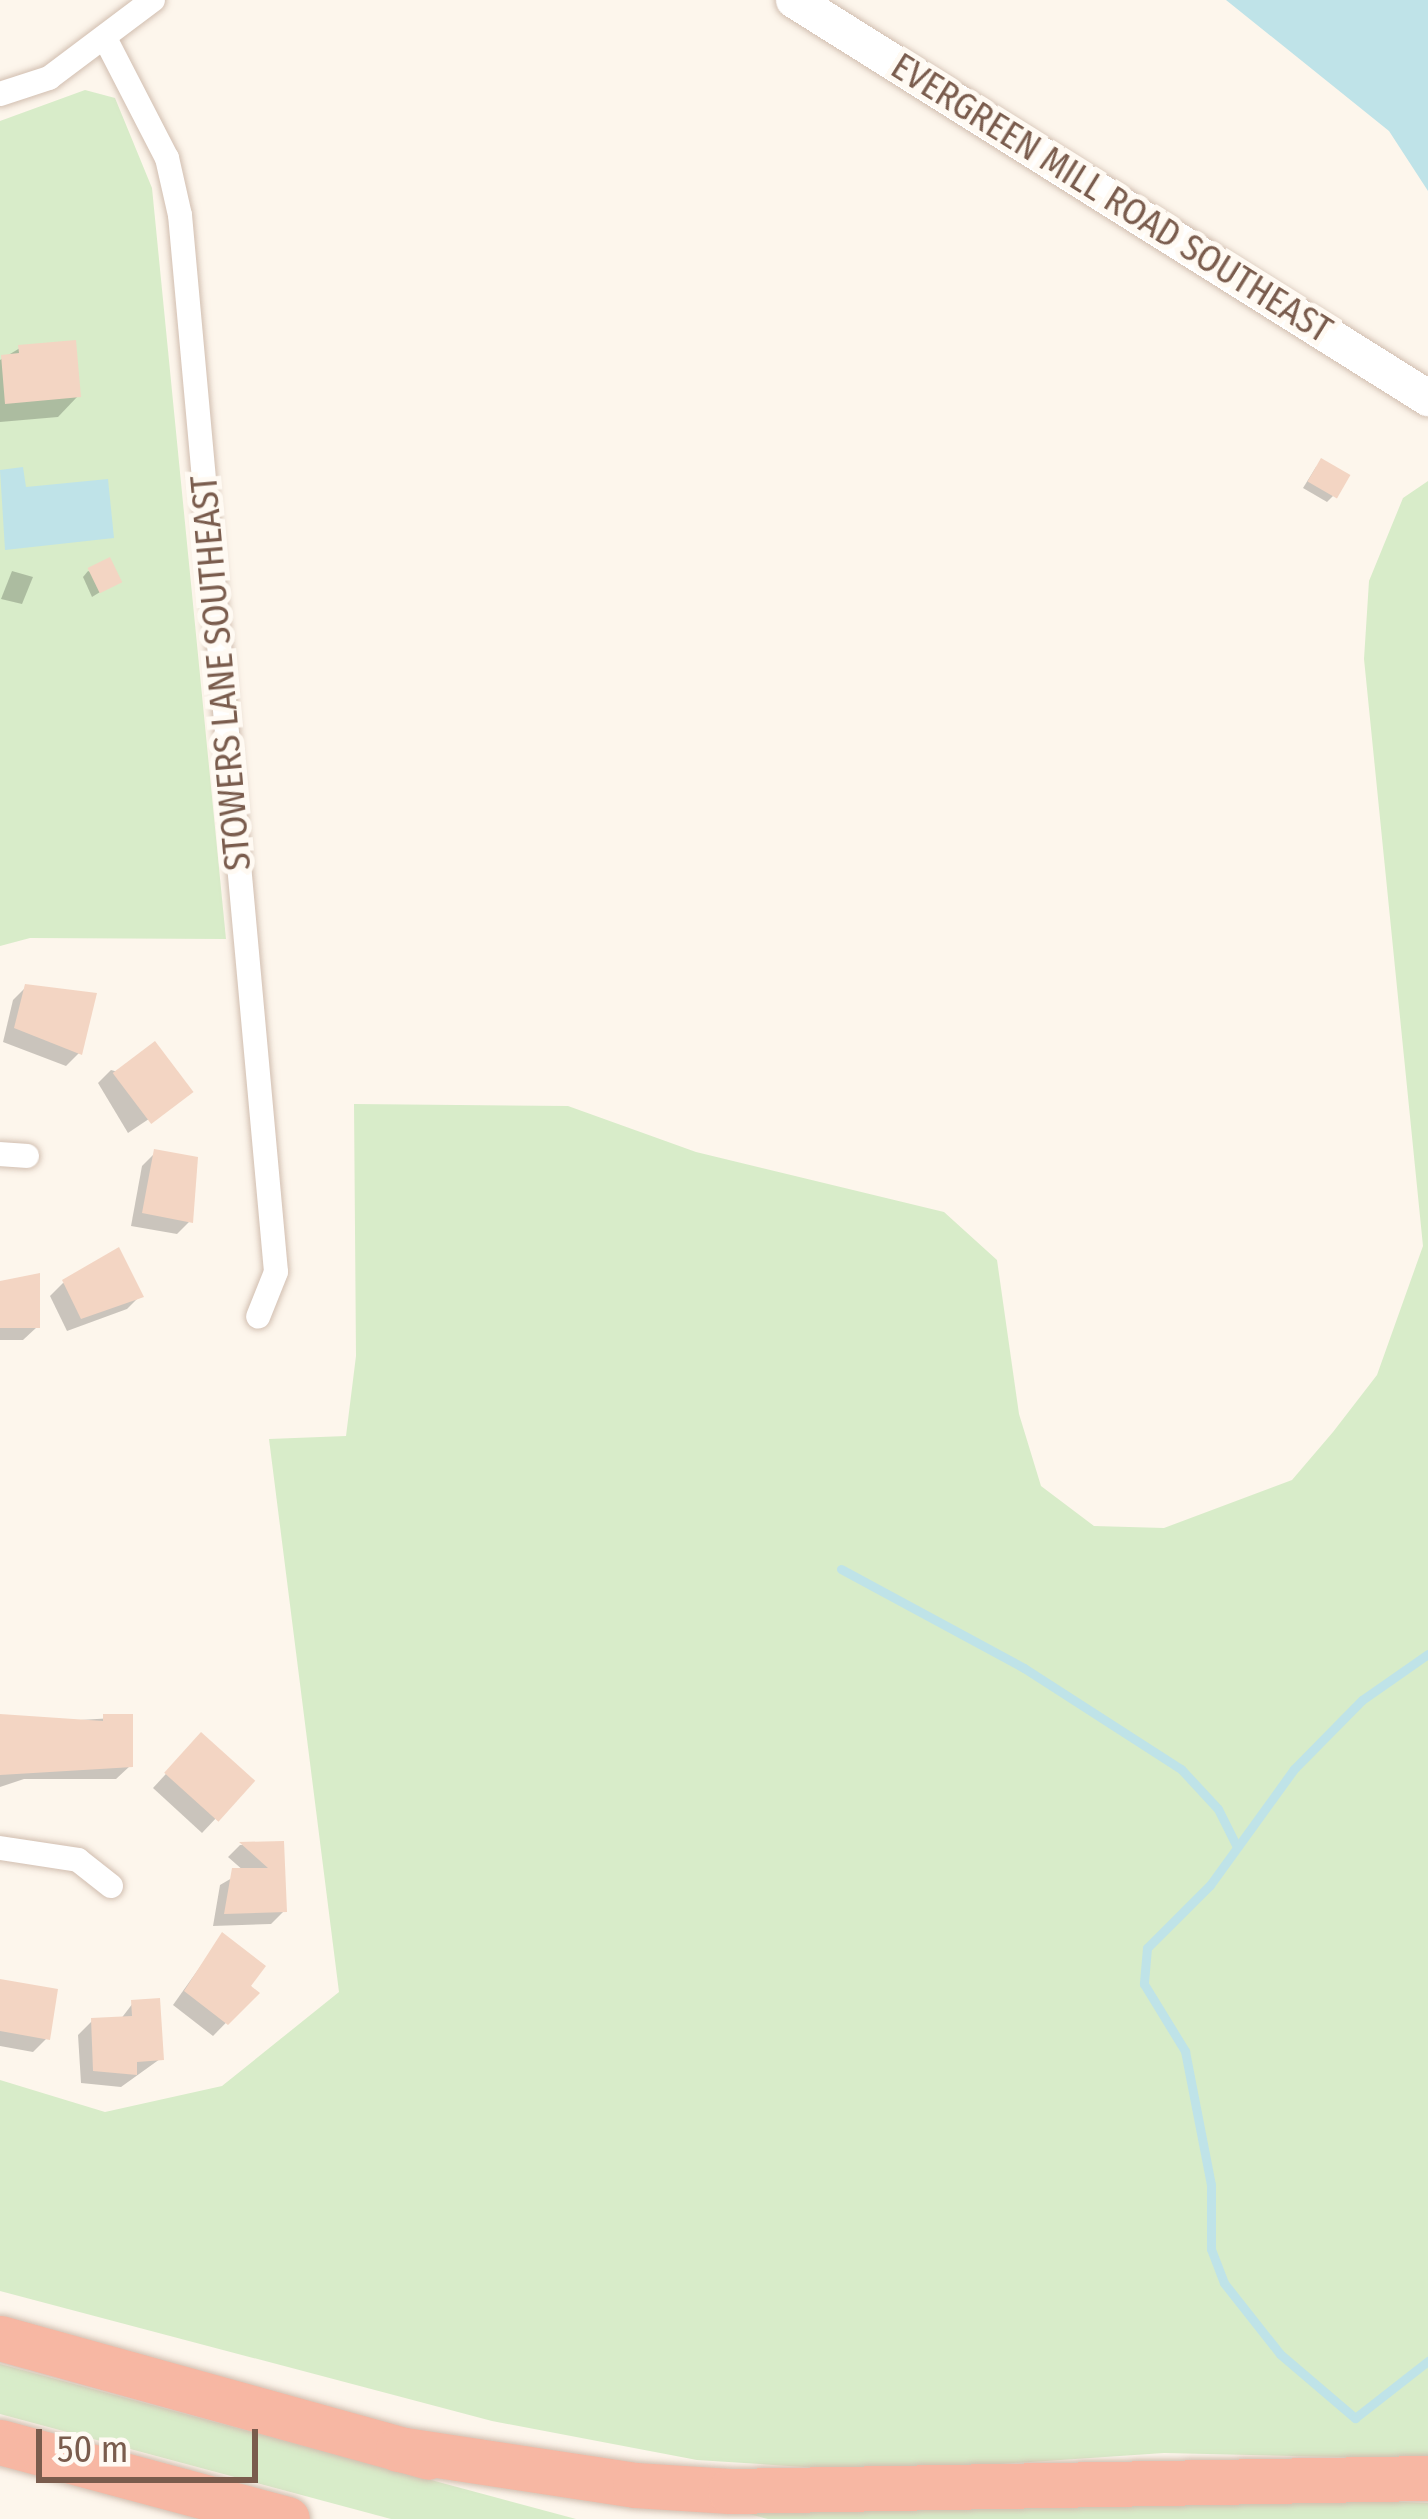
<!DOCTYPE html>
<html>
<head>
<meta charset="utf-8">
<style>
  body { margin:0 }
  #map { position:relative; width:1428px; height:2519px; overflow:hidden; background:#fdf6ec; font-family:"Fira Sans Condensed",sans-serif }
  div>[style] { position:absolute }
  .green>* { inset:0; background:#d8ecc9 }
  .water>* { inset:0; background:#bfe3e8 }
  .shadow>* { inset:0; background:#0003 }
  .stream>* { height:9px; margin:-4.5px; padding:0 4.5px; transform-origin:4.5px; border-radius:4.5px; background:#bfe3e8 }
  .building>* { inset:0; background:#f3d5c3; transform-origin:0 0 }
  .roads { filter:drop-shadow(0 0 3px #d1beb0) drop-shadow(0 0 3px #d1beb0) }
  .street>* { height:24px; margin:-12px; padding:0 12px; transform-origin:12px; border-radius:12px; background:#fff }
  .secondary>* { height:36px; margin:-18px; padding:0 18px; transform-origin:18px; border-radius:18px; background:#fff }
  .highway>* { height:45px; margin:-22.5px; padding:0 22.5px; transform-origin:22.5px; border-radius:22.5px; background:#f7b7a3 }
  span { translate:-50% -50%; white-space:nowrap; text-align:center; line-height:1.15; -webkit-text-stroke:10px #fffaf3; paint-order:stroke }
  .street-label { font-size:36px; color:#7a5c4d }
  .scale { position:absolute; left:36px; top:2429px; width:222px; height:54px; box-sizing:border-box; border:6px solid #7a5c4d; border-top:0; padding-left:15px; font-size:36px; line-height:42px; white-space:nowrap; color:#7a5c4d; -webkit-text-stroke:9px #fffaf3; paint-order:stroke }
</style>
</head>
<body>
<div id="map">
  <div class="green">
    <div style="clip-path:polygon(85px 90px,115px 98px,152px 188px,226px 939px,30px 938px,0 946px,0 121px)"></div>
    <div style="clip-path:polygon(1428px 481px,1428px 2459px,1164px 2453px,881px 2472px,697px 2460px,492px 2421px,0 2291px,0 2080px,105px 2112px,222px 2086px,339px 1992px,269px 1439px,346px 1436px,356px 1356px,354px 1104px,568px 1106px,696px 1152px,944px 1212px,997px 1260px,1019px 1414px,1041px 1486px,1094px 1526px,1164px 1528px,1292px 1480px,1333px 1432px,1377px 1375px,1423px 1246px,1364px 659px,1369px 581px,1403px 498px)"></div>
    <div style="clip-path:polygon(0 2364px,576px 2519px,391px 2519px,0 2414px)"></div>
    <div style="clip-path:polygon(1246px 2495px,1428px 2503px,1428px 2519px,768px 2519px,697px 2500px,940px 2510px)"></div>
  </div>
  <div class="water">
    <div style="clip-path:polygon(1226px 0,1428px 0,1428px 191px,1389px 131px)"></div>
    <div style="clip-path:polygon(23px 467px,26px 487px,108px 479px,114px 538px,5px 550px,0 470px)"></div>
  </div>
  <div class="shadow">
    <div style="clip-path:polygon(20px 348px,78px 396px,58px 417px,0 422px,0 360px)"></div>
    <div style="clip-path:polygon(1316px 467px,1333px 496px,1327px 502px,1303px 488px)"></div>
    <div style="clip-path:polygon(12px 571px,33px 577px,22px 604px,1px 599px)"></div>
    <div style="clip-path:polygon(88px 571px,118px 581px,92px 597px,83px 577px)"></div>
    <div style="clip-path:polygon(26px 987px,79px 1053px,66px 1066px,3px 1042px,13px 1000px)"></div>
    <div style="clip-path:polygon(111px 1070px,189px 1092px,128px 1133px,98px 1083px)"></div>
    <div style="clip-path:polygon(155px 1153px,190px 1221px,177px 1234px,131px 1226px,142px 1166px)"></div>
    <div style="clip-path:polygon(37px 1276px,37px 1327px,23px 1340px,0 1340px,0 1284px)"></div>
    <div style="clip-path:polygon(63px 1283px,140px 1296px,127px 1309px,67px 1331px,50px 1296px)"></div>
    <div style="clip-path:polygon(0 1717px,30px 1723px,130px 1717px,130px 1766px,116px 1779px,24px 1779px,0 1787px)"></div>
    <div style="clip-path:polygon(188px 1750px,251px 1781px,202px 1833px,153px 1788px)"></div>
    <div style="clip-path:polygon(281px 1844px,284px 1911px,271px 1924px,213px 1926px,220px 1885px,244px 1871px,228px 1857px,240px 1845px)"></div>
    <div style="clip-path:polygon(222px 1936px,255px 1993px,213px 2036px,173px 2005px)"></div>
    <div style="clip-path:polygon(0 1982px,47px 2038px,33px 2052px,0 2046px)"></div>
    <div style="clip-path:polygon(133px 2003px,160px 2059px,121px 2087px,81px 2083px,78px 2035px,92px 2021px,120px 2020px)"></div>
  </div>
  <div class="stream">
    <div style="left:841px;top:1569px;width:208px;rotate:28.4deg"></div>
    <div style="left:1024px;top:1668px;width:187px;rotate:32.8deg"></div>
    <div style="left:1181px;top:1769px;width:54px;rotate:47.2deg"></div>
    <div style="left:1218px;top:1809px;width:42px;rotate:63.4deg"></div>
    <div style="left:1428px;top:1654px;width:80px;rotate:145.1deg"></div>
    <div style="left:1362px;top:1700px;width:97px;rotate:134.6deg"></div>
    <div style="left:1294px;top:1769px;width:143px;rotate:125.9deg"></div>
    <div style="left:1210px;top:1885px;width:89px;rotate:135deg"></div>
    <div style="left:1147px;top:1948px;width:36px;rotate:95deg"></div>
    <div style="left:1144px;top:1984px;width:79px;rotate:58.5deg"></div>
    <div style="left:1185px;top:2051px;width:136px;rotate:79deg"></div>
    <div style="left:1211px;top:2185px;width:64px;rotate:90deg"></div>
    <div style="left:1211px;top:2249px;width:36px;rotate:69deg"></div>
    <div style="left:1224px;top:2283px;width:90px;rotate:51.7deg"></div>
    <div style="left:1280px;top:2354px;width:99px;rotate:40.5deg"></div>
    <div style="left:1355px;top:2418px;width:93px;rotate:-38deg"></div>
  </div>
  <div class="building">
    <div style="clip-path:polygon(76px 340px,81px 397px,5px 404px,1px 355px,19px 353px,18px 345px)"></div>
    <div style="left:1321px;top:458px;width:34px;height:27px;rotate:30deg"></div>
    <div style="left:110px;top:557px;width:28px;height:25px;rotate:64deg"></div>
    <div style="clip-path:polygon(25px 984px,97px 993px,82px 1055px,14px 1028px)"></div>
    <div style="left:155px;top:1041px;width:64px;height:53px;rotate:53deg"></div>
    <div style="clip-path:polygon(154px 1149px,198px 1157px,193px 1223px,142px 1213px)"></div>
    <div style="clip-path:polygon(119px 1247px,144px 1297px,81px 1319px,62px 1280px)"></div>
    <div style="clip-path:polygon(40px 1273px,40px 1328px,0 1328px,0 1281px)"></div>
    <div style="clip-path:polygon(0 1714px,103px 1721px,103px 1714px,133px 1714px,133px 1767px,0 1775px)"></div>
    <div style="left:201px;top:1732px;width:73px;height:55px;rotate:42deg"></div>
    <div style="clip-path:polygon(284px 1841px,287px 1912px,224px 1914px,232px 1868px,268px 1868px,239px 1842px)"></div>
    <div style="clip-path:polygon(222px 1932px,266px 1966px,251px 1986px,260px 1993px,228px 2025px,184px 1991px)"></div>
    <div style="clip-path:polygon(0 1979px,58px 1989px,50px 2040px,0 2031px)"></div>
    <div style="clip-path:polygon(160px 1998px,164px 2060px,137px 2062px,137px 2075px,93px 2071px,91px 2018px,132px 2016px,131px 2000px)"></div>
  </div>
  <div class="roads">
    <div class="street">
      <div style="left:107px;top:42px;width:131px;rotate:62.7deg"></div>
      <div style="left:167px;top:158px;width:58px;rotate:77.2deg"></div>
      <div style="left:180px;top:215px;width:1061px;rotate:84.81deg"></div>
      <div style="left:276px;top:1272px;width:48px;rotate:111.8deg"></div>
      <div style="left:0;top:94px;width:52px;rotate:-18.1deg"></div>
      <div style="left:49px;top:78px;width:130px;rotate:-36.9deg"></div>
      <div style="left:0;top:1154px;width:27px;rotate:4deg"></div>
      <div style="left:0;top:1848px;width:79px;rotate:8.7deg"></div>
      <div style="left:78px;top:1860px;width:42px;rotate:38.2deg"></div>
    </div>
    <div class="secondary">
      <div style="left:794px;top:0;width:749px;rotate:32.12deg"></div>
    </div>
    <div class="highway">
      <div style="left:0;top:2338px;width:444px;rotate:15.5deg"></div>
      <div style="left:0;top:2442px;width:297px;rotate:15deg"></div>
      <div style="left:398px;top:2449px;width:240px;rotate:8.6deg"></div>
      <div style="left:635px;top:2485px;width:95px;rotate:3.6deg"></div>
      <div style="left:730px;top:2491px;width:698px;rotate:-1.07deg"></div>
    </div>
  </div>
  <div class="street-label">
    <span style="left:1111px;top:199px;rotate:32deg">EVERGREEN MILL ROAD SOUTHEAST</span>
    <span style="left:222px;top:673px;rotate:-95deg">STOWERS LANE SOUTHEAST</span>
  </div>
  <div class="scale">50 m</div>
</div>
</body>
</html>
